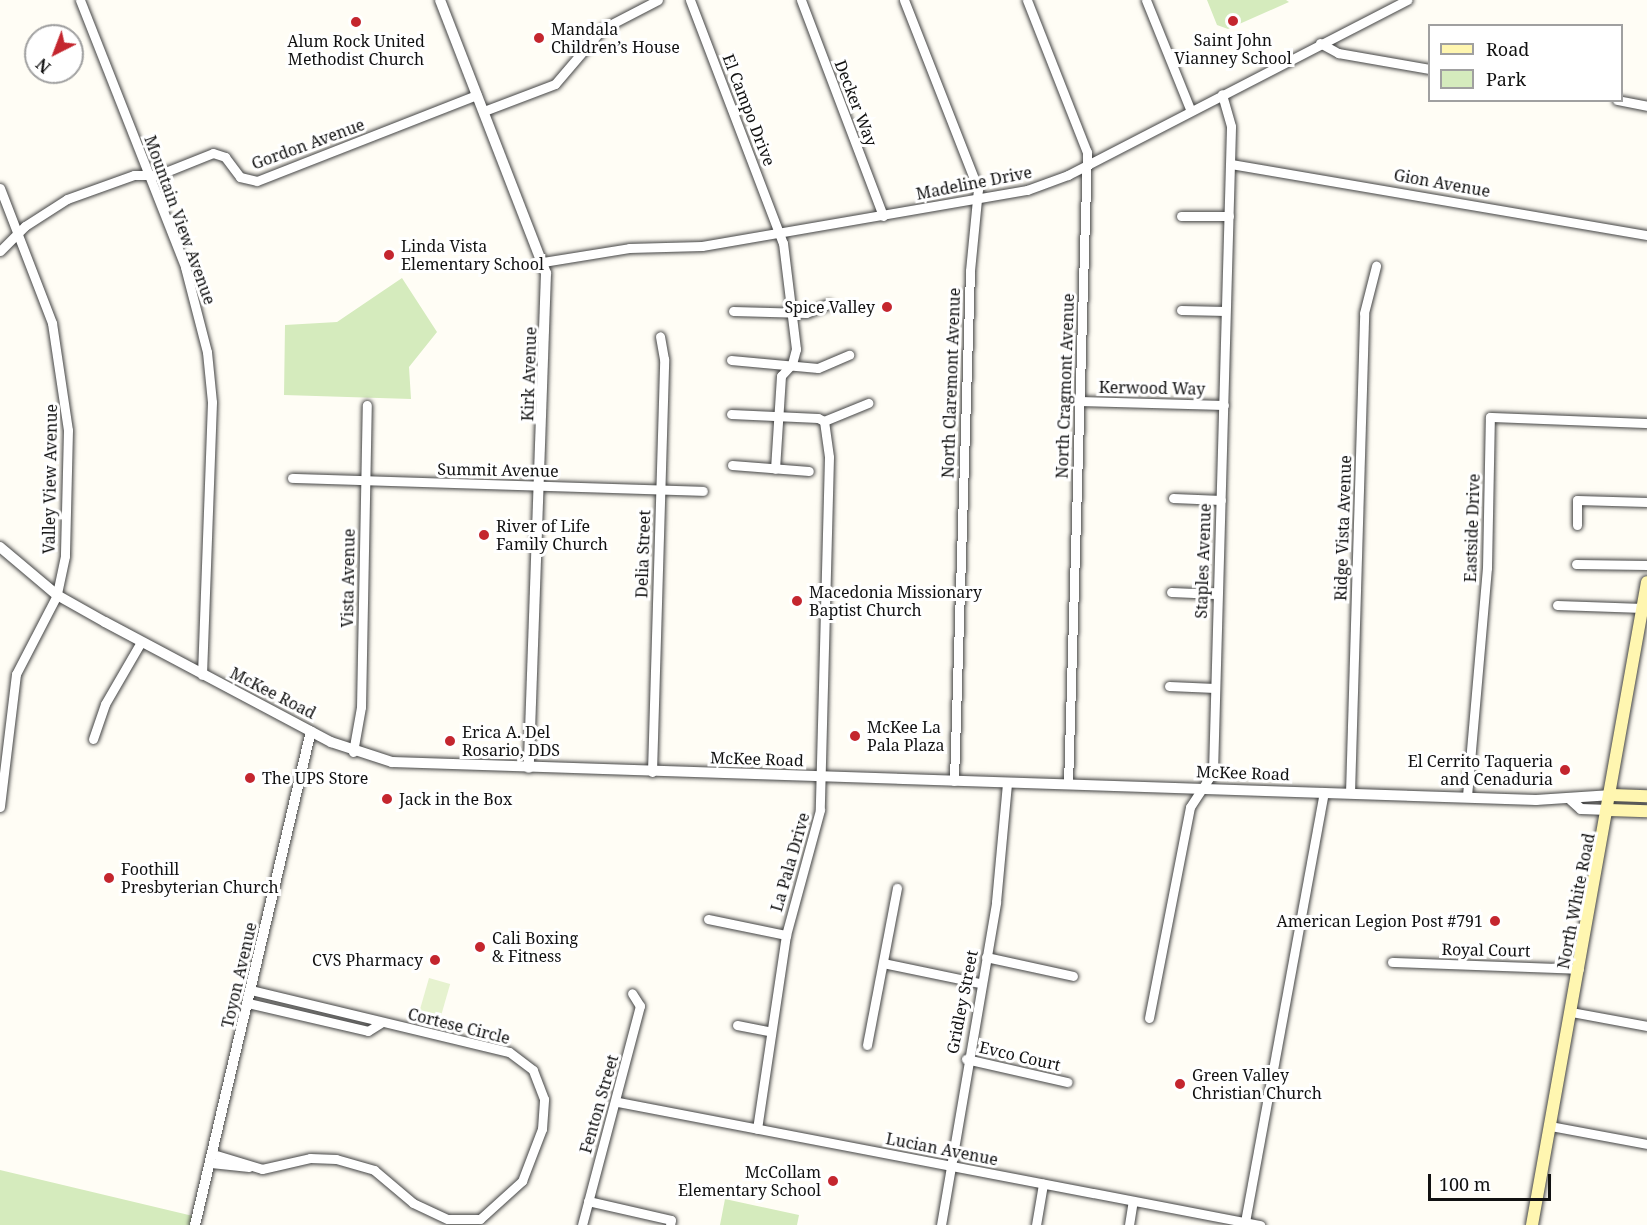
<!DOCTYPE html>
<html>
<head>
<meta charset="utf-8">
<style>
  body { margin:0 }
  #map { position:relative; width:1647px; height:1225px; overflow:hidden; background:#fffdf5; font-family:"Noto Serif",serif }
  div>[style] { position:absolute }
  .green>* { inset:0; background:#d5ebbd }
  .pitch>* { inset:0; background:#e6f2cf; transform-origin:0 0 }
  .roads { filter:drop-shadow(0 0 2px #444) drop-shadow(0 0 2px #444) }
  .minor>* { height:9px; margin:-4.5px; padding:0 4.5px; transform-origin:4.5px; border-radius:4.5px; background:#fff }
  .tertiary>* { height:10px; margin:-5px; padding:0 5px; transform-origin:5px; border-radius:5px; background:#fff }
  .secondary>* { height:12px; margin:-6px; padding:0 6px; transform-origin:6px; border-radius:6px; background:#fff6b0 }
  .dots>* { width:16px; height:16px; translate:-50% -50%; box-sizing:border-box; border:3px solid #fff; border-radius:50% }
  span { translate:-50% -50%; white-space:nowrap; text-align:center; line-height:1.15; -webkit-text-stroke:6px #fff; paint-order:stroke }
  .poi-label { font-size:16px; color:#111 }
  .left { translate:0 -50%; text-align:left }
  .right { translate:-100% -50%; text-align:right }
  .street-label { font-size:16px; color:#111 }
  .legend { position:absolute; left:1428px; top:24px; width:195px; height:78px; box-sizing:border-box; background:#fff; border:2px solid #a0a0a0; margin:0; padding:8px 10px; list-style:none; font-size:18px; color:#111 }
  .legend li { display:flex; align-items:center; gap:12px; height:30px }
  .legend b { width:30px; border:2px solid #a0a0a0 }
  .north { position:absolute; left:24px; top:24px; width:60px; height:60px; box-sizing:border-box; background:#fff; border:2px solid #a0a0a0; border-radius:50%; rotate:222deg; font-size:16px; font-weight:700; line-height:24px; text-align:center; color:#111 }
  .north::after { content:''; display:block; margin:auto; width:21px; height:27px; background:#c4262e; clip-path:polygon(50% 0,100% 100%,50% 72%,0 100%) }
  .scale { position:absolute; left:1428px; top:1174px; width:123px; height:27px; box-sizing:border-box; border:3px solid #111; border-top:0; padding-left:8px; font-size:18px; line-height:21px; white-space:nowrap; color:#111; -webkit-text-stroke:4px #fff; paint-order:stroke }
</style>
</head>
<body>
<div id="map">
  <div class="green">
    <div style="clip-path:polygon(1207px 0,1286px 0,1289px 2px,1228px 29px,1217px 25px)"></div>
    <div style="clip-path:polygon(402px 278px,437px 332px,409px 367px,411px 399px,284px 395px,285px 325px,337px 322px)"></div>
    <div style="clip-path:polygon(0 1170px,193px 1216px,191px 1225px,0 1225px)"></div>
    <div style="clip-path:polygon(725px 1199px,799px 1215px,797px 1225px,720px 1225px)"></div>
  </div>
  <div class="pitch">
    <div style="left:429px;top:978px;width:22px;height:45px;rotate:16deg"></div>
  </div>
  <div class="roads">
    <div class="minor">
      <div style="left:80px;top:0;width:287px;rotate:68.5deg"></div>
      <div style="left:185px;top:267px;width:88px;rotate:75.5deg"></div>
      <div style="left:207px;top:352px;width:50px;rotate:84.3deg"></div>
      <div style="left:212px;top:402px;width:273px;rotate:92.1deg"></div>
      <div style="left:690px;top:0;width:260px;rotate:69.1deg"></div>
      <div style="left:783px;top:243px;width:107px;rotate:83deg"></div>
      <div style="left:796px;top:349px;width:16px;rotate:105deg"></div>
      <div style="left:792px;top:364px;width:16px;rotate:133deg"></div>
      <div style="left:781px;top:376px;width:93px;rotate:93.7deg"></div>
      <div style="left:801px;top:0;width:231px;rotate:69.2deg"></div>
      <div style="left:904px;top:0;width:203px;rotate:68.6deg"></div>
      <div style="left:978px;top:189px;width:82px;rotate:95.6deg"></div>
      <div style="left:970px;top:271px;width:510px;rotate:91.8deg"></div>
      <div style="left:1027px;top:0;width:163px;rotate:68.5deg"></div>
      <div style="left:1087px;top:152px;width:632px;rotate:91.72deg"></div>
      <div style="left:1146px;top:0;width:118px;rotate:68deg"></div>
      <div style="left:1320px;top:43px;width:21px;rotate:29deg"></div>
      <div style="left:1338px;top:53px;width:93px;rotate:9.9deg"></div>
      <div style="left:1617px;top:100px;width:31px;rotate:11deg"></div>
      <div style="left:484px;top:111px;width:76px;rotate:-20.8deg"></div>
      <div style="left:555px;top:84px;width:72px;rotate:-49.5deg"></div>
      <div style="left:602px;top:29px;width:63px;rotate:-27.4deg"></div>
      <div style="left:1231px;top:164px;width:422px;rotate:9.7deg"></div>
      <div style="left:0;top:188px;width:145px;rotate:68.9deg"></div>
      <div style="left:52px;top:323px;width:108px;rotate:81.5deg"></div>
      <div style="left:68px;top:430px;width:126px;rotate:91.4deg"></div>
      <div style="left:65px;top:556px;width:40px;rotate:102deg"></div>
      <div style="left:57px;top:595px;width:89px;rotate:117.4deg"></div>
      <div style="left:16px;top:674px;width:134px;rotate:96.9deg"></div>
      <div style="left:1181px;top:216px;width:48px"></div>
      <div style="left:0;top:251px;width:35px;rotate:-45deg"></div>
      <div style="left:25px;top:226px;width:50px;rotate:-32.7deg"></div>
      <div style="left:67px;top:199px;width:71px;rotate:-19.7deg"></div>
      <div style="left:134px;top:175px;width:24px"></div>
      <div style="left:158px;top:175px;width:59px;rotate:-21.8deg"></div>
      <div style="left:213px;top:153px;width:13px;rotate:18deg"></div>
      <div style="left:225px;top:157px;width:25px;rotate:53deg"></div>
      <div style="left:240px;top:177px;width:17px;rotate:13deg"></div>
      <div style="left:257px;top:181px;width:236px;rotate:-21.4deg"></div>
      <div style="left:543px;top:262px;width:87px;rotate:-9.2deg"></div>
      <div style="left:629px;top:248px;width:73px;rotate:-1.6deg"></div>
      <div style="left:702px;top:246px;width:330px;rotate:-9.8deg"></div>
      <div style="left:1027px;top:190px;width:44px;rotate:-20.1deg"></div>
      <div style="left:1068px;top:175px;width:382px;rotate:-27.3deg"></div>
      <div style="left:1181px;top:310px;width:44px;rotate:1.3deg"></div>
      <div style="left:733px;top:311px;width:73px;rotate:1.6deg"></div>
      <div style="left:806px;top:313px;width:24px;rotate:-22deg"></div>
      <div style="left:731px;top:360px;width:87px;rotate:5.3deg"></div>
      <div style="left:818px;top:368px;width:34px;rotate:-23deg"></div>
      <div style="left:1079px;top:401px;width:145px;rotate:1.6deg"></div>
      <div style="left:731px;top:414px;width:87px;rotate:2.6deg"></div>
      <div style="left:818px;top:418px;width:7px;rotate:27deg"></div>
      <div style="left:824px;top:421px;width:36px;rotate:82deg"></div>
      <div style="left:829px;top:457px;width:353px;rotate:91.5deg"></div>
      <div style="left:820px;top:810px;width:130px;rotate:105.2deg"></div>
      <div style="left:786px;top:935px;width:196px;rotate:98.5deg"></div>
      <div style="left:824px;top:421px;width:48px;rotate:-22.2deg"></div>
      <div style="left:732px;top:465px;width:77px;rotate:4.5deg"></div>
      <div style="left:292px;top:478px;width:411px;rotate:1.8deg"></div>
      <div style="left:1173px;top:498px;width:48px;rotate:2.4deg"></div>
      <div style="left:1577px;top:525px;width:25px;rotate:-90deg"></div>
      <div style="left:1577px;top:500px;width:70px;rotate:1.6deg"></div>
      <div style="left:1576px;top:564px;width:71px;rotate:0.8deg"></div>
      <div style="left:1171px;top:592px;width:46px;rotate:2.5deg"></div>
      <div style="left:1557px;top:605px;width:86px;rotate:2deg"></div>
      <div style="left:1169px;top:686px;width:46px;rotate:2.5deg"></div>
      <div style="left:93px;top:739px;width:37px;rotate:-71deg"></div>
      <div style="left:105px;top:704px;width:72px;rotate:-59.9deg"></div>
      <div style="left:353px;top:752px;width:46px;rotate:-79.9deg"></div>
      <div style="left:361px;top:707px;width:302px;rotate:-88.9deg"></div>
      <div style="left:652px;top:772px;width:413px;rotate:-88.3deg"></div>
      <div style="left:664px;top:359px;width:23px;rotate:-100deg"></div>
      <div style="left:1350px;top:793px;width:480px;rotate:-88.3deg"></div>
      <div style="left:1364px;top:313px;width:49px;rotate:-75.7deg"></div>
      <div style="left:1467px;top:796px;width:229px;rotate:-85deg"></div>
      <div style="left:1487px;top:568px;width:151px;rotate:-88.9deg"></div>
      <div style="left:1490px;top:417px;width:157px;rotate:2.2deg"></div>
      <div style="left:708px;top:919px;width:80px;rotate:11.6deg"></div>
      <div style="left:986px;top:957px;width:89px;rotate:12.3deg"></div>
      <div style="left:1392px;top:962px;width:187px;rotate:2.1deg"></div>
      <div style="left:883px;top:963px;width:99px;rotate:11.7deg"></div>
      <div style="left:248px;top:1003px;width:123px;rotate:13.1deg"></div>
      <div style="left:368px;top:1031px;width:15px;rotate:-32deg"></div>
      <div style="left:1571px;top:1012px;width:77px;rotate:10.4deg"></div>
      <div style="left:1149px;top:1018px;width:215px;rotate:-79deg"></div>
      <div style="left:1190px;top:807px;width:42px;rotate:-56.7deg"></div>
      <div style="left:1213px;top:772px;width:646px;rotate:-88.4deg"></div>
      <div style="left:1231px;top:126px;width:33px;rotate:-106deg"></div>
      <div style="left:737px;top:1025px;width:32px;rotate:11deg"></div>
      <div style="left:867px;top:1045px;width:160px;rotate:-79.2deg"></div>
      <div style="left:966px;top:1059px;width:104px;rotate:12.8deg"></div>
      <div style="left:618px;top:1102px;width:654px;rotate:10.85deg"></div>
      <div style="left:1550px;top:1126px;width:99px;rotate:10.5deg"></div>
      <div style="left:213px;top:1154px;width:51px;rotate:17deg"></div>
      <div style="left:262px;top:1169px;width:49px;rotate:-12.9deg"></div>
      <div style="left:310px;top:1158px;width:26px;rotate:2deg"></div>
      <div style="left:336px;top:1159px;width:40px;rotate:16deg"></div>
      <div style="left:374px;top:1170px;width:51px;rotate:40.2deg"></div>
      <div style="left:413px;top:1203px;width:38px;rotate:25deg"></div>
      <div style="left:448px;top:1219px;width:32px"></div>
      <div style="left:480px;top:1219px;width:57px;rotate:-42.1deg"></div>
      <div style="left:522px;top:1181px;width:56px;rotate:-69deg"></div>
      <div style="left:542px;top:1129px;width:30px;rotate:-86deg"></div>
      <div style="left:544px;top:1099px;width:31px;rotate:-111deg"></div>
      <div style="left:533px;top:1070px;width:30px;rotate:-143deg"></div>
      <div style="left:509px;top:1052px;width:265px;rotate:-166.5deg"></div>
      <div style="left:211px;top:1163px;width:38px;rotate:6deg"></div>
      <div style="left:588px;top:1201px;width:85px;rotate:12.9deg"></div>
      <div style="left:671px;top:1220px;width:5px;rotate:101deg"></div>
      <div style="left:1245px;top:1222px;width:437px;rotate:-79.6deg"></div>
      <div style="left:582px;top:1225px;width:227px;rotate:-75.2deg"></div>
      <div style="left:640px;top:1006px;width:15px;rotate:-122deg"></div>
      <div style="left:941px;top:1225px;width:328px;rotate:-80.3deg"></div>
      <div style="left:996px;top:902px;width:120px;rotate:-84.7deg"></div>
      <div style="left:1036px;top:1225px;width:42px;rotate:-80.3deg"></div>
      <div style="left:1129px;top:1225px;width:24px;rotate:-81deg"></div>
    </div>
    <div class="tertiary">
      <div style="left:440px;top:0;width:293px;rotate:68.8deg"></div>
      <div style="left:546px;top:273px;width:495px;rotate:92deg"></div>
      <div style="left:0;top:547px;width:75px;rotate:40.1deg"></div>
      <div style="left:57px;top:595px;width:55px;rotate:29.4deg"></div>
      <div style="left:105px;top:622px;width:256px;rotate:28deg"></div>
      <div style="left:331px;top:742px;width:64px;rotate:18.2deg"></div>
      <div style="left:392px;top:762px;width:1145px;rotate:1.9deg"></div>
      <div style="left:1536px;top:800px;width:76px;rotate:-3.8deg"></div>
      <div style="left:1571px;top:800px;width:13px;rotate:42deg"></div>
      <div style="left:1581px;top:809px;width:28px;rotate:2deg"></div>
      <div style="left:195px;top:1225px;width:507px;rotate:-76.79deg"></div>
    </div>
    <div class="secondary">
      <div style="left:1612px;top:795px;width:35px;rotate:2deg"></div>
      <div style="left:1609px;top:810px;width:38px;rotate:2deg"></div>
      <div style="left:1532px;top:1225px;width:653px;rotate:-79.86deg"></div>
    </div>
  </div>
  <div class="dots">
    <div style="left:1233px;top:21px;background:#c4262e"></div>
    <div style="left:356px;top:22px;background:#c4262e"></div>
    <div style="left:539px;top:38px;background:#c4262e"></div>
    <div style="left:389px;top:255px;background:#c4262e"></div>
    <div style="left:887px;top:307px;background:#c4262e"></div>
    <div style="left:484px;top:535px;background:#c4262e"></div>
    <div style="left:797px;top:601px;background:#c4262e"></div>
    <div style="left:855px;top:736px;background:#c4262e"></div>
    <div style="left:450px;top:741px;background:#c4262e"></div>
    <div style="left:1565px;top:770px;background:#c4262e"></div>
    <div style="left:250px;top:778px;background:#c4262e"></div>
    <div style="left:387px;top:799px;background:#c4262e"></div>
    <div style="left:109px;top:878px;background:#c4262e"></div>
    <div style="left:1495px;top:921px;background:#c4262e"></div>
    <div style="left:480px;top:947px;background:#c4262e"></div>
    <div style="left:435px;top:960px;background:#c4262e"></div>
    <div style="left:1180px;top:1084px;background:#c4262e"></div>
    <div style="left:833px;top:1181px;background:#c4262e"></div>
  </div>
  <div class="poi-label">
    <span class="left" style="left:551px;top:38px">Mandala<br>Children’s House</span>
    <span style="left:1233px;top:49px">Saint John<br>Vianney School</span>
    <span style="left:356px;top:50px">Alum Rock United<br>Methodist Church</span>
    <span class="left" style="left:401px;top:255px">Linda Vista<br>Elementary School</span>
    <span class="right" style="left:875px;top:307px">Spice Valley</span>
    <span class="left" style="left:496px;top:535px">River of Life<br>Family Church</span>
    <span class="left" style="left:809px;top:601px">Macedonia Missionary<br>Baptist Church</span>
    <span class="left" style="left:867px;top:736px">McKee La<br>Pala Plaza</span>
    <span class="left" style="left:462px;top:741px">Erica A. Del<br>Rosario, DDS</span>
    <span class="right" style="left:1553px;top:770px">El Cerrito Taqueria<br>and Cenaduria</span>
    <span class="left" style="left:262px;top:778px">The UPS Store</span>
    <span class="left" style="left:399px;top:799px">Jack in the Box</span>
    <span class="left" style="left:121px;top:878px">Foothill<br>Presbyterian Church</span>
    <span class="right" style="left:1483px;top:921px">American Legion Post #791</span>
    <span class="left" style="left:492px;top:947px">Cali Boxing<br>&amp; Fitness</span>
    <span class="right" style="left:423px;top:960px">CVS Pharmacy</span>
    <span class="left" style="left:1192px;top:1084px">Green Valley<br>Christian Church</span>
    <span class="right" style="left:821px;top:1181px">McCollam<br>Elementary School</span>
  </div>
  <div class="street-label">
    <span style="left:856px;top:103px;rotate:69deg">Decker Way</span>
    <span style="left:749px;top:110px;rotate:69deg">El Campo Drive</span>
    <span style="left:308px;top:144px;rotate:-20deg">Gordon Avenue</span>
    <span style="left:974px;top:183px;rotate:-11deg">Madeline Drive</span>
    <span style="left:1442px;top:183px;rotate:10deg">Gion Avenue</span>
    <span style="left:180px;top:220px;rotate:70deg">Mountain View Avenue</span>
    <span style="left:529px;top:374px;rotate:-88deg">Kirk Avenue</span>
    <span style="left:951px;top:383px;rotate:-88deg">North Claremont Avenue</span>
    <span style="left:1065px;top:386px;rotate:-88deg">North Cragmont Avenue</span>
    <span style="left:1152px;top:388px;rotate:1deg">Kerwood Way</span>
    <span style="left:498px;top:470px;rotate:1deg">Summit Avenue</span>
    <span style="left:50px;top:479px;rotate:-89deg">Valley View Avenue</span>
    <span style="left:1343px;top:528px;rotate:-88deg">Ridge Vista Avenue</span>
    <span style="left:1472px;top:528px;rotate:-88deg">Eastside Drive</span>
    <span style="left:643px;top:554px;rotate:-88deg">Delia Street</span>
    <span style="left:1203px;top:561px;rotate:-88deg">Staples Avenue</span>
    <span style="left:348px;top:578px;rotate:-89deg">Vista Avenue</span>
    <span style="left:273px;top:693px;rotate:27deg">McKee Road</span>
    <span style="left:757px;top:759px;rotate:2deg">McKee Road</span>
    <span style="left:1243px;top:773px;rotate:2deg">McKee Road</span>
    <span style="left:790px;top:862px;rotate:-74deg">La Pala Drive</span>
    <span style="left:1576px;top:901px;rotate:-79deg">North White Road</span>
    <span style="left:1486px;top:950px;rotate:1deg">Royal Court</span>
    <span style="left:239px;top:975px;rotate:-77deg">Toyon Avenue</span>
    <span style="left:962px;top:1002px;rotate:-79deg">Gridley Street</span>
    <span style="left:459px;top:1026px;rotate:14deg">Cortese Circle</span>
    <span style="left:1020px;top:1056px;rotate:13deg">Evco Court</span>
    <span style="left:599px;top:1104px;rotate:-74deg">Fenton Street</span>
    <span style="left:942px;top:1149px;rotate:11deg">Lucian Avenue</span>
  </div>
  <ul class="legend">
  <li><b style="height:8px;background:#fff6b0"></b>Road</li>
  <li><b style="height:16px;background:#d5ebbd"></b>Park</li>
  </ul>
  <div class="north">N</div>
  <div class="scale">100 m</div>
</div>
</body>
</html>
